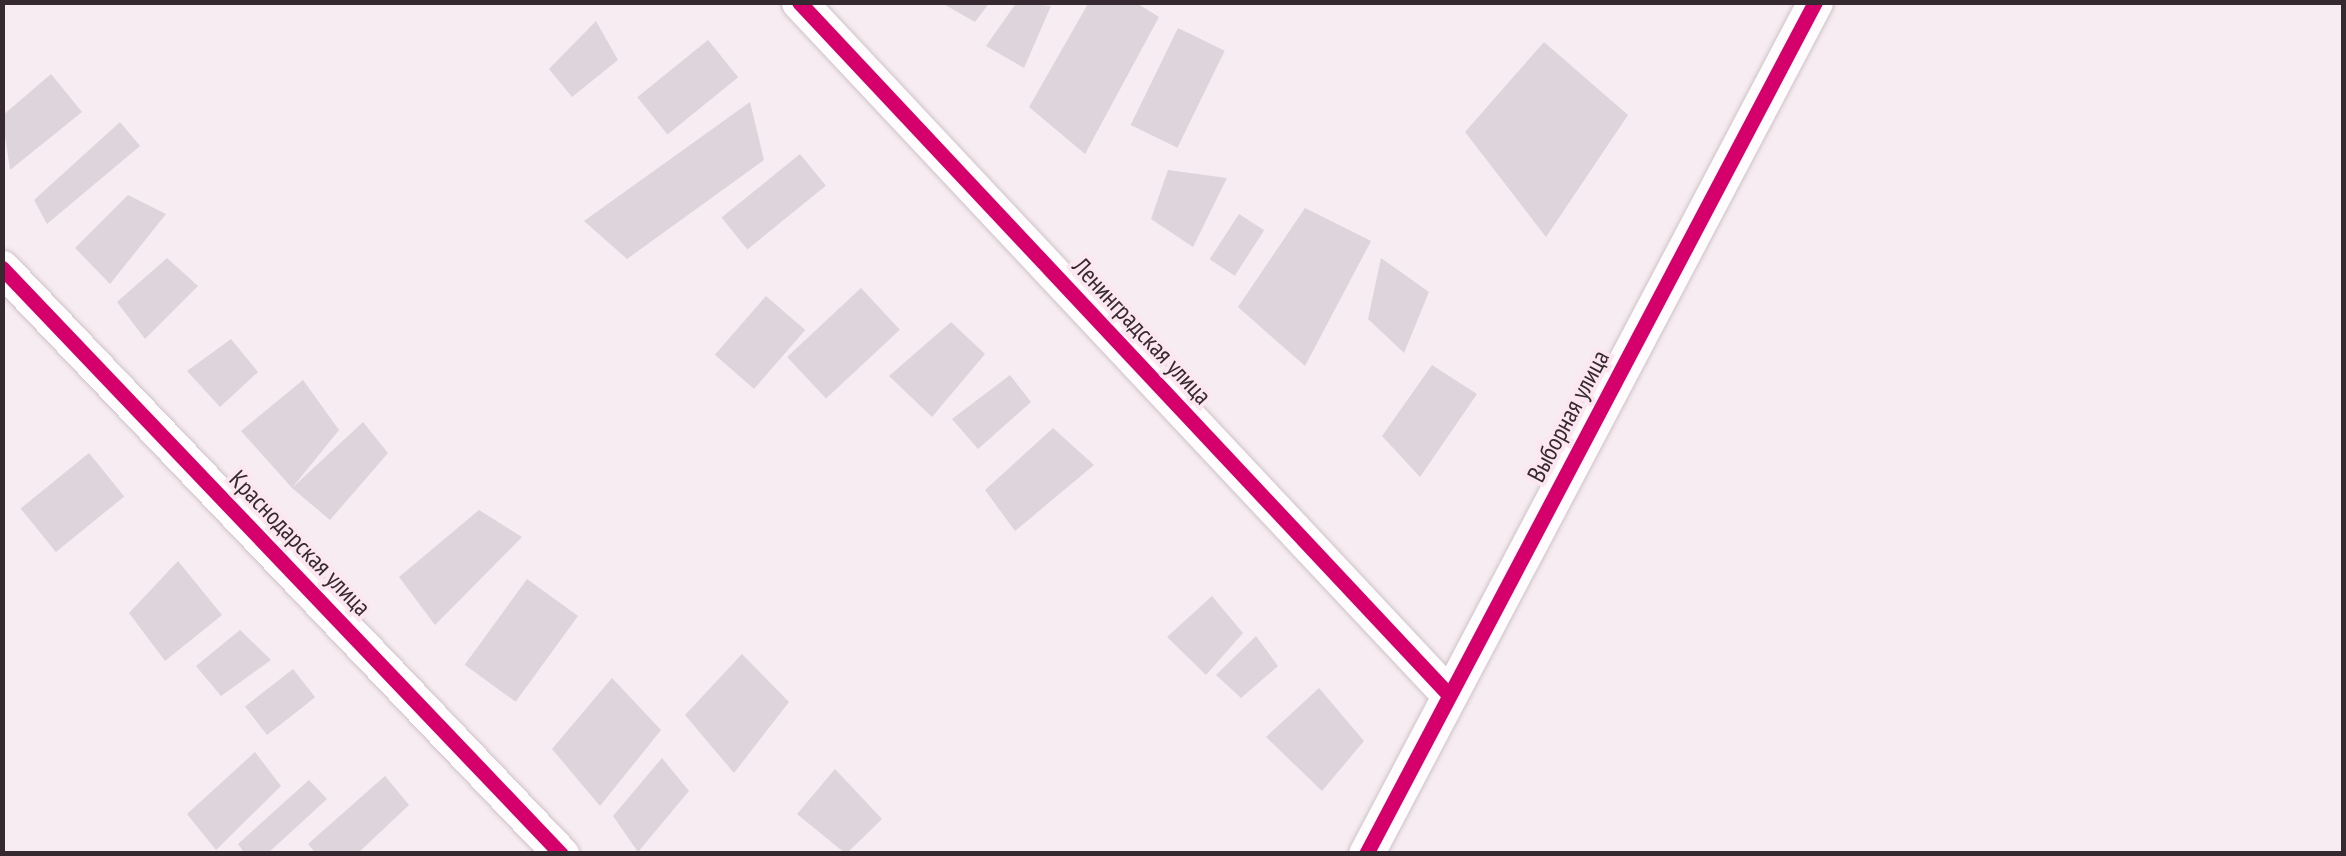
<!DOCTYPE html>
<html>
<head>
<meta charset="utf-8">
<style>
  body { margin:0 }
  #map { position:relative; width:2346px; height:856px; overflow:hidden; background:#f7ecf1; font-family:"PT Sans Narrow",sans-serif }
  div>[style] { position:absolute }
  .building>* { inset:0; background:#ded4dc; transform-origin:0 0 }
  .roads { filter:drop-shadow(0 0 2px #cec3c8) drop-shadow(0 0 2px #cec3c8) }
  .minor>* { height:35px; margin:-17.5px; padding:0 17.5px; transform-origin:17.5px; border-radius:17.5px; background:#fefcfd }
  .cycleway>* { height:15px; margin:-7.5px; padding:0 7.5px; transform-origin:7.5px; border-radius:7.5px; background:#d6006c }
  span { translate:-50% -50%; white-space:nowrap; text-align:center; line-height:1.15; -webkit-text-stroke:8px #fce7f1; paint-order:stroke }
  .street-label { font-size:25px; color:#362930 }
  .frame { position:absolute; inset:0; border:5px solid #362930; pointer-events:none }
</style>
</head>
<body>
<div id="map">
  <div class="building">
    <div style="clip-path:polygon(940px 2px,990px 2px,975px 22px)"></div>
    <div style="clip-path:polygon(1017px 2px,1051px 6px,1024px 68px,986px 46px)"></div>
    <div style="clip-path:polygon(1089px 2px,1135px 2px,1159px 17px,1085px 154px,1029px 107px)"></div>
    <div style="clip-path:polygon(596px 21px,618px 60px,572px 97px,549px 69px)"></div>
    <div style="left:1178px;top:28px;width:52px;height:108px;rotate:26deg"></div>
    <div style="left:708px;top:40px;width:48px;height:91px;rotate:51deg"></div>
    <div style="clip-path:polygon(1544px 42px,1628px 115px,1546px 237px,1465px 132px)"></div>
    <div style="clip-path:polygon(51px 74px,82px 112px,10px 170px,2px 116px)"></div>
    <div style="clip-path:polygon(750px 102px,764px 160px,627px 259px,584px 221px)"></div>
    <div style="clip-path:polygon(120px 122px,140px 146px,47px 224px,34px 200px)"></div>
    <div style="left:800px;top:154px;width:41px;height:101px;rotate:51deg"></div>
    <div style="clip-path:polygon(1168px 170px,1227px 178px,1193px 247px,1151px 219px)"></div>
    <div style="clip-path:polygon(128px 195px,166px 214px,110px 284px,75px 248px)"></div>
    <div style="clip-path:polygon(1305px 208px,1371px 241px,1305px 366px,1238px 307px)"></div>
    <div style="left:1239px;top:214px;width:30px;height:54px;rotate:33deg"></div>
    <div style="clip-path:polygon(167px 258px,198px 286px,145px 339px,117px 302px)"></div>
    <div style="clip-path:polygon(1381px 258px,1429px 292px,1404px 353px,1368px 319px)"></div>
    <div style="left:861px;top:288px;width:57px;height:101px;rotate:47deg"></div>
    <div style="left:766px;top:296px;width:52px;height:78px;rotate:41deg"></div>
    <div style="clip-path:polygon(951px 322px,985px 354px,932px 417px,889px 376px)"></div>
    <div style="clip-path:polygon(231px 339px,258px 372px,220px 407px,187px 371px)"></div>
    <div style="clip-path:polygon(1432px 365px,1477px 394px,1420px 477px,1382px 436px)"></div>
    <div style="clip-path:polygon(1010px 375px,1031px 402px,978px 449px,952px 419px)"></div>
    <div style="clip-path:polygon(303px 380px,339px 430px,292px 488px,363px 422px,388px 453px,330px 520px,292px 488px,241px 431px)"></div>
    <div style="clip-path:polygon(1053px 428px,1094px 465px,1015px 531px,985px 490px)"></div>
    <div style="left:89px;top:453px;width:56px;height:88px;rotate:51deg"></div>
    <div style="clip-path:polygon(479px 510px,522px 537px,435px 625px,399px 577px)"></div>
    <div style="clip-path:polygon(178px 561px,222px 615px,165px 661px,129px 613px)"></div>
    <div style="left:527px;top:579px;width:63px;height:106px;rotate:36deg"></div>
    <div style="clip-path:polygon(1212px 596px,1243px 633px,1206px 675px,1167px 637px)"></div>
    <div style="clip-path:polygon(240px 630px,271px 660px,221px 696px,196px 666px)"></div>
    <div style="clip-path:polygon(1256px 636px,1278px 666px,1241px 698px,1216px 675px)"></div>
    <div style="clip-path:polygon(742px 654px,789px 702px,734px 773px,685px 715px)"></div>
    <div style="left:293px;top:669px;width:36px;height:61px;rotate:52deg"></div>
    <div style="clip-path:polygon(612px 678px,661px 730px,600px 806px,552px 749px)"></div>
    <div style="clip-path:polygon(1319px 688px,1364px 741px,1322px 791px,1266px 737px)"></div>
    <div style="clip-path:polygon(255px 752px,281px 786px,216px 850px,187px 814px)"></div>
    <div style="clip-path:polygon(662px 758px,689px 791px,638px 852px,613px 816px)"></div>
    <div style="clip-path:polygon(835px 769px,882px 819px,846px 854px,797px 814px)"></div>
    <div style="clip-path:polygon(385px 776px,409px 805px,357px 854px,316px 854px,308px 844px)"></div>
    <div style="clip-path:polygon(309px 780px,327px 799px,267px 854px,245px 854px,238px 844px)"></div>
  </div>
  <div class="roads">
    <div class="minor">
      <div style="left:799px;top:2px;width:950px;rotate:46.83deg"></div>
      <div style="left:2px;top:268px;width:810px;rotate:46.35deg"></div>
      <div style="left:1366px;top:854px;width:963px;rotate:-62.21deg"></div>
    </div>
  </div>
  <div class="cycleway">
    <div style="left:799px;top:2px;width:950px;rotate:46.83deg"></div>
    <div style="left:2px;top:268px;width:810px;rotate:46.35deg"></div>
    <div style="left:1366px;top:854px;width:963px;rotate:-62.21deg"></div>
  </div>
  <div class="street-label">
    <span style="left:1142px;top:331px;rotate:47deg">Ленинградская улица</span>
    <span style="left:1568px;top:416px;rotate:-62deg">Выборная улица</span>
    <span style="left:300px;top:543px;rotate:46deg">Краснодарская улица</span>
  </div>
  <div class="frame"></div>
</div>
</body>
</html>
